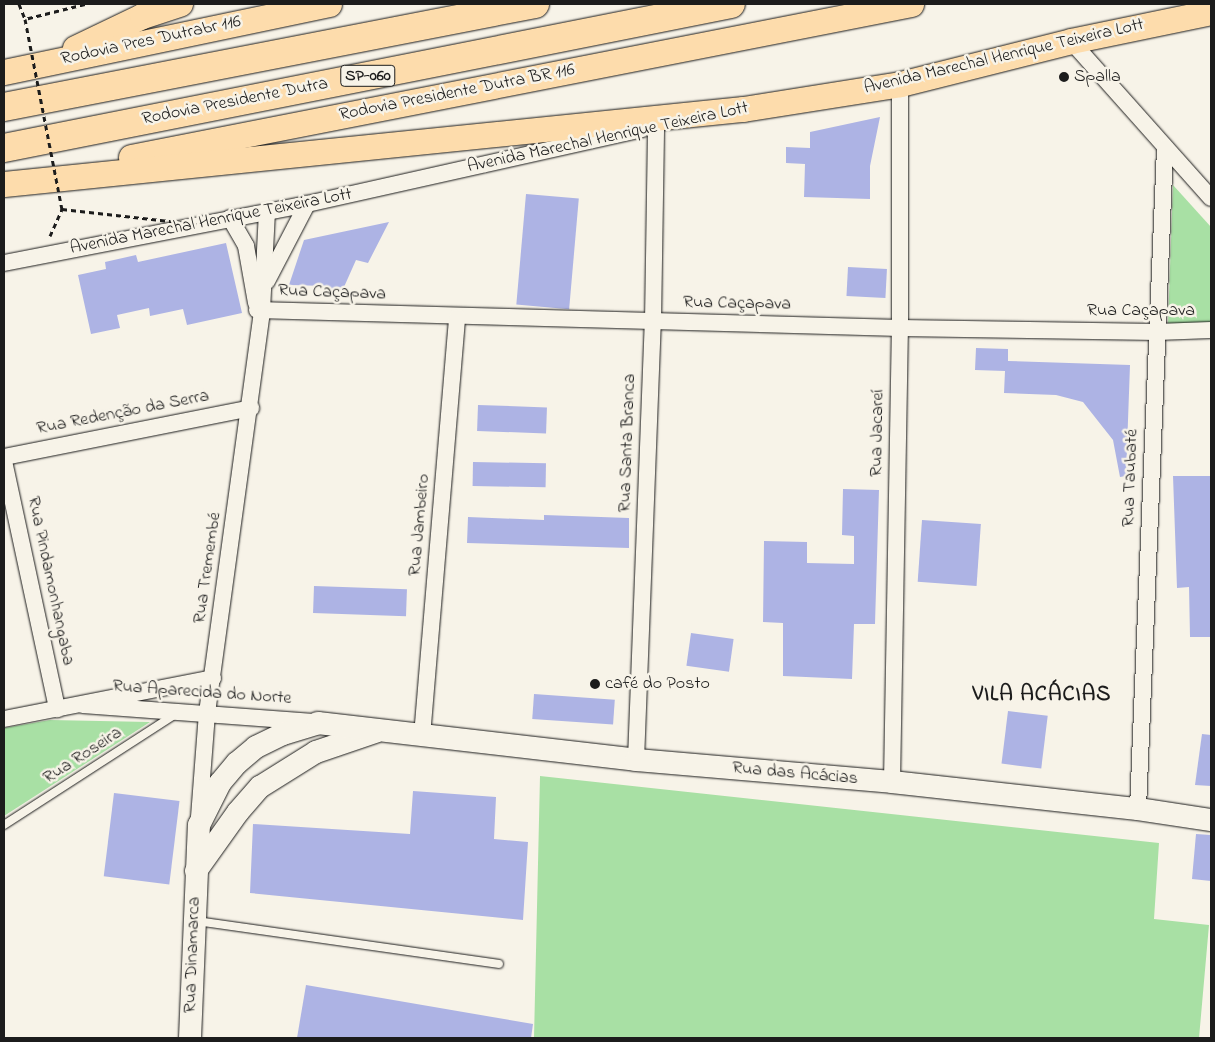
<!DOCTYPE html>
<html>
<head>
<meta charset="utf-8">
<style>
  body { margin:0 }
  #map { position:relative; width:1215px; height:1042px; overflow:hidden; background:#f7f3e8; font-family:"Indie Flower",sans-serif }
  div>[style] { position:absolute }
  .green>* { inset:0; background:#a8e0a4 }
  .building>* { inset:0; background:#adb3e4; transform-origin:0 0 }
  .path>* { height:3px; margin-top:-1.5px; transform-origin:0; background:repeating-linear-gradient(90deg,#1c1c1c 0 5px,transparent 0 9px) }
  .roads { filter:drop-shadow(0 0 1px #1c1c1c) drop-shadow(0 0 1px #1c1c1c) }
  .service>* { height:8px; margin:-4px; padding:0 4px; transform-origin:4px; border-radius:4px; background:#f7f3e8 }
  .minor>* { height:16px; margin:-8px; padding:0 8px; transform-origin:8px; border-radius:8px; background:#f7f3e8 }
  .secondary>* { height:22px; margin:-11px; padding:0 11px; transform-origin:11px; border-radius:11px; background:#f7f3e8 }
  .primary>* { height:25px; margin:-12.5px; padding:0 12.5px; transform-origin:12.5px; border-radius:12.5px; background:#fddcac }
  .motorway>* { height:28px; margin:-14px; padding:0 14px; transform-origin:14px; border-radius:14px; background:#fddcac }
  .path-bridge>* { height:3px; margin-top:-1.5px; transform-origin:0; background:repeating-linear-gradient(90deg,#1c1c1c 0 5px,transparent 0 9px) }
  .dots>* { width:14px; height:14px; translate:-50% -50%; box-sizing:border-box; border:2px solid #f7f3e8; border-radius:50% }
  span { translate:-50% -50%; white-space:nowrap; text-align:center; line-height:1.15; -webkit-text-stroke:5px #f7f3e8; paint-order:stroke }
  .shield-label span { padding:1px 4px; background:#f7f3e8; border:1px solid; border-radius:4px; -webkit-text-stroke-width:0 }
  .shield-label { font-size:16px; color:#1c1c1c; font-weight:700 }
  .street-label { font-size:18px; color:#1c1c1c }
  .poi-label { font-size:18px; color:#1c1c1c }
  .left { translate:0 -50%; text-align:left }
  .district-label { font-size:22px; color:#1c1c1c; font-weight:700; letter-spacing:1px }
  .frame { position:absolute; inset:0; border:5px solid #1c1c1c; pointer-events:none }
</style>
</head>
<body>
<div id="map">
  <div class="green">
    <div style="clip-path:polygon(1173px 185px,1211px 227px,1211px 324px,1168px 324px)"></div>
    <div style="clip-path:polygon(50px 720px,150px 722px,4px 816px,4px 728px)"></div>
    <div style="clip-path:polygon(540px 776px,1159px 843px,1154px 919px,1209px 925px,1199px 1038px,534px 1038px)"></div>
  </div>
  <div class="building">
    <div style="clip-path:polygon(880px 117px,870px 166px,870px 199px,804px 197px,805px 164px,786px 163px,786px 147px,810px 148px,810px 132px)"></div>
    <div style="left:526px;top:194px;width:53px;height:111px;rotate:5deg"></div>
    <div style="clip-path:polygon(389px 222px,368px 263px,356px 260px,340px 296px,322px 297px,327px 286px,289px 285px,304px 240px)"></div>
    <div style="clip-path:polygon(226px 243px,242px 313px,187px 325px,183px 309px,150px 316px,149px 308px,117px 315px,120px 328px,91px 334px,78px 275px,106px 269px,105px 262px,136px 255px,138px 262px)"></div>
    <div style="left:848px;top:267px;width:39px;height:29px;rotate:3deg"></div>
    <div style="clip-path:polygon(976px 348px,1008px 349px,1008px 361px,1130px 365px,1126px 476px,1120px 477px,1113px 440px,1083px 402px,1056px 395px,1004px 393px,1005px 371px,975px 370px)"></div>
    <div style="left:478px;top:405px;width:69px;height:26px;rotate:2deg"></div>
    <div style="left:473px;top:462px;width:73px;height:24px;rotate:1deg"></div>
    <div style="clip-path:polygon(1173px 476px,1211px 476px,1211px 637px,1190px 637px,1189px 587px,1177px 588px)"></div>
    <div style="clip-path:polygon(843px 489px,879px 490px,875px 624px,854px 624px,852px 679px,783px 676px,783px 623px,763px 622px,764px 541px,807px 542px,807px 563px,854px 564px,854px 536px,842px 535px)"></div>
    <div style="clip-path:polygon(544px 515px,629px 518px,629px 548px,467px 543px,468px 517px,544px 520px)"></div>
    <div style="left:922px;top:520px;width:59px;height:62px;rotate:4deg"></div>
    <div style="left:314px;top:586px;width:93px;height:27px;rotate:2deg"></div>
    <div style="left:691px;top:633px;width:43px;height:33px;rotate:8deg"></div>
    <div style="left:534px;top:694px;width:81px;height:25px;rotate:4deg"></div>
    <div style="left:1008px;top:711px;width:40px;height:53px;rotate:7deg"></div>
    <div style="clip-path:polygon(1202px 734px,1211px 735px,1211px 786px,1195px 785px)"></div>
    <div style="clip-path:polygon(413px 791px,496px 797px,494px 839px,528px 842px,523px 920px,250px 893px,253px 824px,410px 834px)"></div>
    <div style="left:114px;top:793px;width:66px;height:84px;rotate:7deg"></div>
    <div style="clip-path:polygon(1196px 834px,1211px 835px,1211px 881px,1192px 879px)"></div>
    <div style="clip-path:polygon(306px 985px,533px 1024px,531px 1038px,297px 1038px)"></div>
  </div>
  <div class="path">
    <div style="left:19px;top:4px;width:16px;rotate:68deg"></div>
    <div style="left:50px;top:236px;width:30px;rotate:-66deg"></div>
  </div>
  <div class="roads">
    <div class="service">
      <div style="left:4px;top:825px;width:202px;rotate:-32.9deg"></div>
      <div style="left:197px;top:921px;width:305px;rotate:8.1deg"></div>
    </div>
    <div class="minor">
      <div style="left:1071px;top:41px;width:210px;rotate:48.3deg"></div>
      <div style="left:230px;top:218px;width:32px;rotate:60deg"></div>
      <div style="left:246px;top:246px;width:58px;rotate:80deg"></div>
      <div style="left:4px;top:263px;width:309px;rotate:-11deg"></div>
      <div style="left:307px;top:204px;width:343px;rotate:-12.6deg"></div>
      <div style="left:267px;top:281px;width:87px;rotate:-62.5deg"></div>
      <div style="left:257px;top:310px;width:643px;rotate:1.6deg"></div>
      <div style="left:900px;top:328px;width:257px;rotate:0.9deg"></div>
      <div style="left:1157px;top:332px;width:54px;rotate:-2.1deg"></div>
      <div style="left:4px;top:457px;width:252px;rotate:-11.2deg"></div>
      <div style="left:4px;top:461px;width:254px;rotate:77.9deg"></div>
      <div style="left:83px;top:705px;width:231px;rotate:4.2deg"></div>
      <div style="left:4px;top:719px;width:213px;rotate:-11.1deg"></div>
      <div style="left:422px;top:736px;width:420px;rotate:-85.2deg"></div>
      <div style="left:636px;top:760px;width:438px;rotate:-87.8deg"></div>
      <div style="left:653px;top:322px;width:196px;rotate:-89.1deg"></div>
      <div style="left:892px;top:782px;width:454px;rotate:-89deg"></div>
      <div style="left:900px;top:328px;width:244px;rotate:-90deg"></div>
      <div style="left:1138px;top:809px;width:662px;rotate:-87.66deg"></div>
      <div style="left:199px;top:817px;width:104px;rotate:-85.6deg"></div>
      <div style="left:207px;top:713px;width:407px;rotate:-82.2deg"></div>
      <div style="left:262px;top:310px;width:98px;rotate:-87.1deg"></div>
    </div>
    <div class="secondary">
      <div style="left:196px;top:871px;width:72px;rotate:-54.6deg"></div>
      <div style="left:238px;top:812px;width:33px;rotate:-49deg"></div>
      <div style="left:260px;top:787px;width:66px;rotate:-32deg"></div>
      <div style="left:316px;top:752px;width:62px;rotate:-18.7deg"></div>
      <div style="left:190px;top:1038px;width:213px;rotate:-87.6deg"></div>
      <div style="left:199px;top:825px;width:47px;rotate:-63.4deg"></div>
      <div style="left:220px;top:783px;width:26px;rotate:-50deg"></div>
      <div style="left:237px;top:763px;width:25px;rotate:-40deg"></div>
      <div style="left:256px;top:747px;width:30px;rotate:-26deg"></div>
      <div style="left:283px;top:734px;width:37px;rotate:-17deg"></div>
      <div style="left:318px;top:723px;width:320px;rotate:6.6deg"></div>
      <div style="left:636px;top:760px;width:257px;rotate:4.9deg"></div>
      <div style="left:892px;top:782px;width:247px;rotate:6.3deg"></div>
      <div style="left:1138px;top:809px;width:74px;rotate:8.6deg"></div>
    </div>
    <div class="primary">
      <div style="left:75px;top:48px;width:74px;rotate:-25.5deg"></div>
      <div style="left:142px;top:16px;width:40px;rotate:-18deg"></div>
      <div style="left:4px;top:72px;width:332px;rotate:-11.8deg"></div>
      <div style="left:131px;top:157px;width:795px;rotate:-11.1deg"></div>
      <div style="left:4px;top:184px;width:743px;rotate:-5.8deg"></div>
      <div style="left:743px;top:109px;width:159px;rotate:-9deg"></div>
      <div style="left:900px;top:84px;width:176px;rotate:-14.1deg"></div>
      <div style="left:1071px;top:41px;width:143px;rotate:-11.7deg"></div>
    </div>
    <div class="motorway">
      <div style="left:4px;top:107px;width:541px;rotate:-10.98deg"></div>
      <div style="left:4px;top:148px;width:741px;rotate:-11.2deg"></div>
    </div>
  </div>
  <div class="path-bridge">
    <div style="left:85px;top:4px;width:62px;rotate:166deg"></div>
    <div style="left:25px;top:19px;width:194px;rotate:79deg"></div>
    <div style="left:62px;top:209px;width:135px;rotate:6.4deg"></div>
  </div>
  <div class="dots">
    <div style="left:1064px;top:77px;background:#1c1c1c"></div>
    <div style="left:595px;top:684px;background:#1c1c1c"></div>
  </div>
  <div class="shield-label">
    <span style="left:368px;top:76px">SP-060</span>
  </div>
  <div class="street-label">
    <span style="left:151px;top:41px;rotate:-12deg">Rodovia Pres Dutrabr 116</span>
    <span style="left:1004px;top:57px;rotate:-13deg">Avenida Marechal Henrique Teixeira Lott</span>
    <span style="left:457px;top:93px;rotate:-11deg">Rodovia Presidente Dutra BR 116</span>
    <span style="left:235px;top:102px;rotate:-11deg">Rodovia Presidente Dutra</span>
    <span style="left:608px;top:138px;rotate:-12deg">Avenida Marechal Henrique Teixeira Lott</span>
    <span style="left:211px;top:222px;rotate:-11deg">Avenida Marechal Henrique Teixeira Lott</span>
    <span style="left:332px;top:293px;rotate:2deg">Rua Caçapava</span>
    <span style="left:737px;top:304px;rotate:1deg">Rua Caçapava</span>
    <span style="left:1141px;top:311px">Rua Caçapava</span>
    <span style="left:123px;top:413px;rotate:-11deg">Rua Redenção da Serra</span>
    <span style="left:878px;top:433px;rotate:-89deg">Rua Jacareí</span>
    <span style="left:628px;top:443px;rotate:-88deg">Rua Santa Branca</span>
    <span style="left:1131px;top:478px;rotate:-88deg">Rua Taubaté</span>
    <span style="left:420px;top:525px;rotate:-85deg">Rua Jambeiro</span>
    <span style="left:208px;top:568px;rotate:-82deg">Rua Tremembé</span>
    <span style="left:50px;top:581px;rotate:78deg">Rua Pindamonhangaba</span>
    <span style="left:202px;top:693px;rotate:4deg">Rua Aparecida do Norte</span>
    <span style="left:83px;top:756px;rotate:-33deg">Rua Roseira</span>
    <span style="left:795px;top:774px;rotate:5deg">Rua das Acácias</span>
    <span style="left:193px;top:955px;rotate:-88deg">Rua Dinamarca</span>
  </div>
  <div class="poi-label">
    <span class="left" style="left:1074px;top:77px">Spalla</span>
    <span class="left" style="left:605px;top:684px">café do Posto</span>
  </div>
  <div class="district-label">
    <span style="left:1042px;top:696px">VILA ACÁCIAS</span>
  </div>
  <div class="frame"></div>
</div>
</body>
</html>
